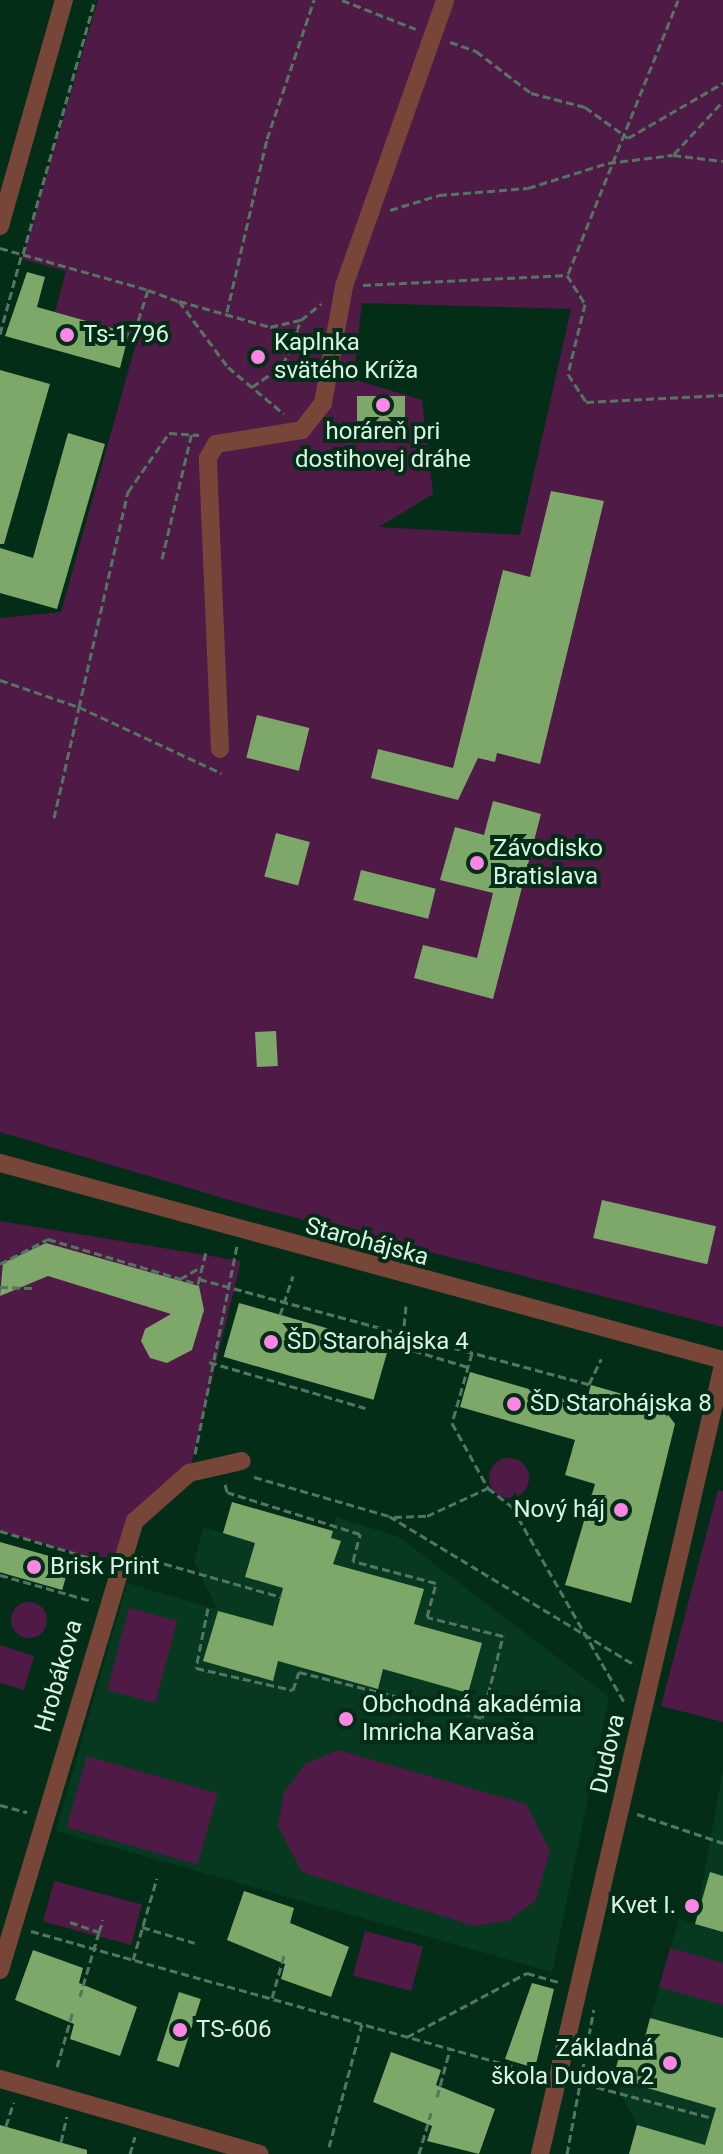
<!DOCTYPE html>
<html>
<head>
<meta charset="utf-8">
<style>
  body { margin:0 }
  #map { position:relative; width:723px; height:2154px; overflow:hidden; background:#042d18; font-family:Roboto,sans-serif }
  div>[style] { position:absolute }
  .built>* { inset:0; background:#073920 }
  .green>* { inset:0; background:#4f1a45; transform-origin:0 0 }
  .round { border-radius:50% }
  .building>* { inset:0; background:#7ea86a; transform-origin:0 0 }
  .path>* { height:3px; margin-top:-1.5px; transform-origin:0; background:repeating-linear-gradient(90deg,#527662 0 8px,transparent 0 12px) }
  .street>* { height:18px; margin:-9px; padding:0 9px; transform-origin:9px; border-radius:9px; background:#774639 }
  .dots>* { width:22px; height:22px; translate:-50% -50%; box-sizing:border-box; border:4px solid #042d18; border-radius:50% }
  span { translate:-50% -50%; white-space:nowrap; text-align:center; line-height:1.15; -webkit-text-stroke:8px #042d18; paint-order:stroke }
  .poi-label { font-size:24px; color:#d9f4e2 }
  .left { translate:0 -50%; text-align:left }
  .right { translate:-100% -50%; text-align:right }
  .street-label { font-size:24px; color:#d9f4e2 }
</style>
</head>
<body>
<div id="map">
  <div class="built">
    <div style="clip-path:polygon(232px 1502px,333px 1531px,336px 1517px,399px 1537px,609px 1697px,552px 1972px,56px 1831px,127px 1583px,218px 1610px,194px 1562px,203px 1527px,223px 1533px)"></div>
    <div style="clip-path:polygon(723px 1770px,723px 2154px,629px 2154px,637px 2125px,613px 2078px,623px 2043px,642px 2048px,679px 1919px,695px 1924px)"></div>
  </div>
  <div class="green">
    <div style="clip-path:polygon(evenodd,98px 0,723px 0,723px 1327px,250px 1206px,0 1132px,0 618px,61px 612px,138px 336px,55px 312px,66px 271px,22px 259px,98px 0,362px 303px,571px 309px,520px 535px,379px 527px,433px 494px,422px 400px,353px 379px,362px 303px)"></div>
    <div style="clip-path:polygon(0 1221px,241px 1261px,189px 1473px,135px 1521px,117px 1565px,0 1531px)"></div>
    <div class="round" style="left:489px;top:1458px;width:40px;height:40px"></div>
    <div style="clip-path:polygon(718px 1490px,723px 1491px,723px 1722px,661px 1706px)"></div>
    <div class="round" style="left:11px;top:1602px;width:36px;height:36px"></div>
    <div style="left:129px;top:1608px;width:50px;height:85px;rotate:15deg"></div>
    <div style="clip-path:polygon(0 1645px,34px 1656px,24px 1690px,0 1683px)"></div>
    <div style="clip-path:polygon(338px 1750px,526px 1804px,550px 1850px,536px 1900px,508px 1921px,474px 1926px,302px 1872px,278px 1826px,284px 1792px,305px 1764px)"></div>
    <div style="left:87px;top:1756px;width:136px;height:74px;rotate:16deg"></div>
    <div style="left:54px;top:1881px;width:91px;height:42px;rotate:15deg"></div>
    <div style="left:365px;top:1931px;width:60px;height:46px;rotate:15deg"></div>
    <div style="clip-path:polygon(670px 1948px,723px 1963px,723px 2005px,659px 1987px)"></div>
  </div>
  <div class="building">
    <div style="clip-path:polygon(27px 272px,45px 277px,37px 307px,129px 333px,120px 368px,5px 336px)"></div>
    <div style="clip-path:polygon(0 370px,50px 384px,4px 544px,0 544px)"></div>
    <div style="left:357px;top:396px;width:48px;height:25px"></div>
    <div style="clip-path:polygon(68px 433px,105px 444px,57px 609px,0 593px,0 548px,33px 558px)"></div>
    <div style="clip-path:polygon(551px 491px,604px 501px,540px 764px,497px 753px,495px 762px,478px 758px,458px 800px,371px 778px,378px 749px,453px 768px,503px 570px,530px 577px)"></div>
    <div style="left:257px;top:715px;width:54px;height:44px;rotate:14deg"></div>
    <div style="clip-path:polygon(493px 801px,541px 814px,493px 999px,414px 978px,423px 945px,477px 958px,493px 893px,440px 880px,455px 827px,484px 835px)"></div>
    <div style="left:276px;top:833px;width:35px;height:45px;rotate:15deg"></div>
    <div style="left:361px;top:870px;width:77px;height:31px;rotate:14deg"></div>
    <div style="left:276px;top:1031px;width:35px;height:21px;rotate:87deg"></div>
    <div style="left:602px;top:1200px;width:117px;height:39px;rotate:13deg"></div>
    <div style="clip-path:polygon(46px 1243px,199px 1286px,204px 1310px,192px 1350px,167px 1363px,150px 1358px,141px 1341px,145px 1329px,171px 1314px,48px 1276px,0 1296px,3px 1263px)"></div>
    <div style="left:239px;top:1303px;width:156px;height:56px;rotate:16deg"></div>
    <div style="clip-path:polygon(470px 1372px,585px 1405px,591px 1385px,661px 1405px,675px 1424px,631px 1603px,565px 1585px,595px 1484px,565px 1475px,575px 1440px,460px 1407px)"></div>
    <div style="clip-path:polygon(232px 1502px,333px 1531px,331px 1538px,341px 1541px,333px 1564px,424px 1589px,414px 1624px,482px 1643px,468px 1693px,383px 1669px,378px 1689px,278px 1661px,273px 1681px,203px 1661px,218px 1611px,273px 1626px,283px 1588px,245px 1577px,255px 1543px,223px 1533px)"></div>
    <div style="left:0;top:1542px;width:73px;height:29px;rotate:16deg"></div>
    <div style="clip-path:polygon(710px 1872px,723px 1876px,723px 1932px,695px 1924px)"></div>
    <div style="clip-path:polygon(244px 1891px,294px 1908px,290px 1923px,349px 1947px,331px 1997px,281px 1979px,285px 1964px,227px 1940px)"></div>
    <div style="clip-path:polygon(33px 1950px,83px 1968px,79px 1983px,137px 2007px,120px 2056px,70px 2039px,74px 2024px,15px 2000px)"></div>
    <div style="clip-path:polygon(532px 1983px,554px 1989px,535px 2068px,505px 2059px)"></div>
    <div style="left:179px;top:1992px;width:23px;height:72px;rotate:18deg"></div>
    <div style="clip-path:polygon(650px 2018px,723px 2038px,723px 2154px,629px 2154px,637px 2125px,705px 2145px,716px 2108px,613px 2078px,623px 2043px,642px 2049px)"></div>
    <div style="clip-path:polygon(391px 2052px,441px 2070px,436px 2085px,495px 2109px,479px 2154px,427px 2141px,432px 2126px,373px 2102px)"></div>
    <div style="clip-path:polygon(0 2125px,87px 2150px,87px 2154px,0 2154px)"></div>
  </div>
  <div class="path">
    <div style="left:342px;top:0;width:79px;rotate:21.4deg"></div>
    <div style="left:450px;top:42px;width:28px;rotate:19deg"></div>
    <div style="left:476px;top:51px;width:69px;rotate:37.4deg"></div>
    <div style="left:531px;top:93px;width:56px;rotate:14.5deg"></div>
    <div style="left:585px;top:107px;width:53px;rotate:35.8deg"></div>
    <div style="left:628px;top:138px;width:110px;rotate:-30.1deg"></div>
    <div style="left:674px;top:154px;width:72px;rotate:-47.2deg"></div>
    <div style="left:390px;top:210px;width:51px;rotate:-17deg"></div>
    <div style="left:439px;top:195px;width:89px;rotate:-4.5deg"></div>
    <div style="left:528px;top:188px;width:84px;rotate:-17.4deg"></div>
    <div style="left:608px;top:163px;width:65px;rotate:-7deg"></div>
    <div style="left:673px;top:155px;width:50px;rotate:6.8deg"></div>
    <div style="left:0;top:248px;width:154px;rotate:15.8deg"></div>
    <div style="left:148px;top:290px;width:46px;rotate:107.7deg"></div>
    <div style="left:23px;top:254px;width:264px;rotate:-74.2deg"></div>
    <div style="left:568px;top:274px;width:295px;rotate:-68.1deg"></div>
    <div style="left:363px;top:285px;width:204px;rotate:-2.8deg"></div>
    <div style="left:567px;top:275px;width:34px;rotate:58deg"></div>
    <div style="left:585px;top:304px;width:72px;rotate:103.7deg"></div>
    <div style="left:568px;top:374px;width:33px;rotate:57deg"></div>
    <div style="left:586px;top:402px;width:137px;rotate:-2.9deg"></div>
    <div style="left:148px;top:290px;width:33px;rotate:20deg"></div>
    <div style="left:179px;top:301px;width:82px;rotate:53.4deg"></div>
    <div style="left:228px;top:367px;width:73px;rotate:40deg"></div>
    <div style="left:179px;top:301px;width:95px;rotate:15.9deg"></div>
    <div style="left:270px;top:327px;width:32px;rotate:-13deg"></div>
    <div style="left:301px;top:320px;width:26px;rotate:-39deg"></div>
    <div style="left:227px;top:312px;width:178px;rotate:-77deg"></div>
    <div style="left:267px;top:139px;width:147px;rotate:-71.3deg"></div>
    <div style="left:0;top:334px;width:84px;rotate:-74.8deg"></div>
    <div style="left:252px;top:387px;width:38px;rotate:-35deg"></div>
    <div style="left:283px;top:365px;width:48px;rotate:-68.2deg"></div>
    <div style="left:162px;top:559px;width:130px;rotate:-76.7deg"></div>
    <div style="left:0;top:680px;width:83px;rotate:18.9deg"></div>
    <div style="left:79px;top:707px;width:221px;rotate:-77.2deg"></div>
    <div style="left:128px;top:492px;width:72px;rotate:-55.2deg"></div>
    <div style="left:169px;top:433px;width:30px;rotate:4deg"></div>
    <div style="left:54px;top:818px;width:114px;rotate:-77.3deg"></div>
    <div style="left:79px;top:707px;width:157px;rotate:24.9deg"></div>
    <div style="left:0;top:1264px;width:54px;rotate:-27.5deg"></div>
    <div style="left:48px;top:1239px;width:157px;rotate:16.7deg"></div>
    <div style="left:198px;top:1284px;width:33px;rotate:-76deg"></div>
    <div style="left:180px;top:1279px;width:24px;rotate:-30deg"></div>
    <div style="left:199px;top:1279px;width:404px;rotate:15.1deg"></div>
    <div style="left:589px;top:1384px;width:28px;rotate:-64deg"></div>
    <div style="left:0;top:1287px;width:32px;rotate:2deg"></div>
    <div style="left:406px;top:1306px;width:41px;rotate:95.6deg"></div>
    <div style="left:402px;top:1347px;width:69px;rotate:16.9deg"></div>
    <div style="left:280px;top:1315px;width:41px;rotate:-71.6deg"></div>
    <div style="left:472px;top:1353px;width:73px;rotate:105.9deg"></div>
    <div style="left:452px;top:1423px;width:74px;rotate:61deg"></div>
    <div style="left:209px;top:1362px;width:163px;rotate:16.4deg"></div>
    <div style="left:682px;top:1409px;width:12px;rotate:20deg"></div>
    <div style="left:195px;top:1454px;width:212px;rotate:-78.6deg"></div>
    <div style="left:254px;top:1477px;width:141px;rotate:16.1deg"></div>
    <div style="left:389px;top:1516px;width:288px;rotate:31.2deg"></div>
    <div style="left:394px;top:1517px;width:33px;rotate:-2deg"></div>
    <div style="left:427px;top:1516px;width:67px;rotate:-24.7deg"></div>
    <div style="left:488px;top:1488px;width:31px;rotate:38deg"></div>
    <div style="left:512px;top:1507px;width:225px;rotate:60.1deg"></div>
    <div style="left:0;top:1531px;width:109px;rotate:16.6deg"></div>
    <div style="left:141px;top:1557px;width:146px;rotate:15.9deg"></div>
    <div style="left:0;top:1575px;width:96px;rotate:15.8deg"></div>
    <div style="left:208px;top:1608px;width:61px;rotate:101.3deg"></div>
    <div style="left:196px;top:1668px;width:99px;rotate:12.8deg"></div>
    <div style="left:293px;top:1690px;width:19px;rotate:-72deg"></div>
    <div style="left:299px;top:1672px;width:189px;rotate:14.1deg"></div>
    <div style="left:482px;top:1718px;width:85px;rotate:-75.6deg"></div>
    <div style="left:503px;top:1636px;width:78px;rotate:-166deg"></div>
    <div style="left:427px;top:1617px;width:35px;rotate:-75deg"></div>
    <div style="left:436px;top:1583px;width:86px;rotate:-165.2deg"></div>
    <div style="left:353px;top:1561px;width:28px;rotate:-75deg"></div>
    <div style="left:360px;top:1534px;width:139px;rotate:-162.5deg"></div>
    <div style="left:227px;top:1492px;width:8px;rotate:-104deg"></div>
    <div style="left:0;top:1805px;width:28px;rotate:15deg"></div>
    <div style="left:637px;top:1814px;width:91px;rotate:18.6deg"></div>
    <div style="left:70px;top:1922px;width:31px;rotate:19deg"></div>
    <div style="left:99px;top:1932px;width:67px;rotate:106.5deg"></div>
    <div style="left:142px;top:1927px;width:55px;rotate:16.8deg"></div>
    <div style="left:31px;top:1931px;width:529px;rotate:15.69deg"></div>
    <div style="left:99px;top:1932px;width:13px;rotate:-72deg"></div>
    <div style="left:133px;top:1960px;width:85px;rotate:-73.7deg"></div>
    <div style="left:272px;top:1998px;width:48px;rotate:-74.2deg"></div>
    <div style="left:407px;top:2037px;width:136px;rotate:-28.1deg"></div>
    <div style="left:527px;top:1973px;width:35px;rotate:16deg"></div>
    <div style="left:57px;top:2067px;width:58px;rotate:-74.1deg"></div>
    <div style="left:585px;top:2084px;width:132px;rotate:14.9deg"></div>
    <div style="left:437px;top:2097px;width:50px;rotate:-74.8deg"></div>
    <div style="left:6px;top:2126px;width:25px;rotate:-72deg"></div>
    <div style="left:61px;top:2142px;width:26px;rotate:-77deg"></div>
    <div style="left:329px;top:2147px;width:127px;rotate:-75deg"></div>
    <div style="left:130px;top:2154px;width:18px;rotate:-74deg"></div>
    <div style="left:419px;top:2154px;width:43px;rotate:-73.7deg"></div>
    <div style="left:567px;top:2154px;width:147px;rotate:-79.5deg"></div>
  </div>
  <div class="street">
    <div style="left:0;top:226px;width:235px;rotate:-74.2deg"></div>
    <div style="left:220px;top:749px;width:291px;rotate:-92.4deg"></div>
    <div style="left:208px;top:458px;width:16px;rotate:-60deg"></div>
    <div style="left:216px;top:444px;width:87px;rotate:-9.2deg"></div>
    <div style="left:302px;top:430px;width:34px;rotate:-52deg"></div>
    <div style="left:323px;top:403px;width:119px;rotate:-79.8deg"></div>
    <div style="left:344px;top:286px;width:303px;rotate:-70.5deg"></div>
    <div style="left:0;top:1163px;width:749px;rotate:15.24deg"></div>
    <div style="left:0;top:1970px;width:469px;rotate:-73.3deg"></div>
    <div style="left:135px;top:1521px;width:72px;rotate:-41.6deg"></div>
    <div style="left:189px;top:1473px;width:54px;rotate:-12.8deg"></div>
    <div style="left:0;top:2079px;width:270px;rotate:16.1deg"></div>
    <div style="left:540px;top:2154px;width:810px;rotate:-76.94deg"></div>
  </div>
  <div class="dots">
    <div style="left:67px;top:335px;background:#fc86e3"></div>
    <div style="left:258px;top:357px;background:#fc86e3"></div>
    <div style="left:383px;top:405px;background:#fc86e3"></div>
    <div style="left:477px;top:863px;background:#fc86e3"></div>
    <div style="left:271px;top:1342px;background:#fc86e3"></div>
    <div style="left:514px;top:1404px;background:#fc86e3"></div>
    <div style="left:621px;top:1510px;background:#fc86e3"></div>
    <div style="left:34px;top:1567px;background:#fc86e3"></div>
    <div style="left:346px;top:1719px;background:#fc86e3"></div>
    <div style="left:692px;top:1906px;background:#fc86e3"></div>
    <div style="left:180px;top:2030px;background:#fc86e3"></div>
    <div style="left:670px;top:2063px;background:#fc86e3"></div>
  </div>
  <div class="poi-label">
    <span class="left" style="left:83px;top:335px">Ts-1796</span>
    <span class="left" style="left:274px;top:357px">Kaplnka<br>svätého Kríža</span>
    <span style="left:383px;top:446px">horáreň pri<br>dostihovej dráhe</span>
    <span class="left" style="left:493px;top:863px">Závodisko<br>Bratislava</span>
    <span class="left" style="left:287px;top:1342px">ŠD Starohájska 4</span>
    <span class="left" style="left:530px;top:1404px">ŠD Starohájska 8</span>
    <span class="right" style="left:605px;top:1510px">Nový háj</span>
    <span class="left" style="left:50px;top:1567px">Brisk Print</span>
    <span class="left" style="left:362px;top:1719px">Obchodná akadémia<br>Imricha Karvaša</span>
    <span class="right" style="left:676px;top:1906px">Kvet I.</span>
    <span class="left" style="left:196px;top:2030px">TS-606</span>
    <span class="right" style="left:654px;top:2063px">Základná<br>škola Dudova 2</span>
  </div>
  <div class="street-label">
    <span style="left:367px;top:1242px;rotate:15deg">Starohájska</span>
    <span style="left:59px;top:1676px;rotate:-74deg">Hrobákova</span>
    <span style="left:608px;top:1754px;rotate:-77deg">Dudova</span>
  </div>
</div>
</body>
</html>
